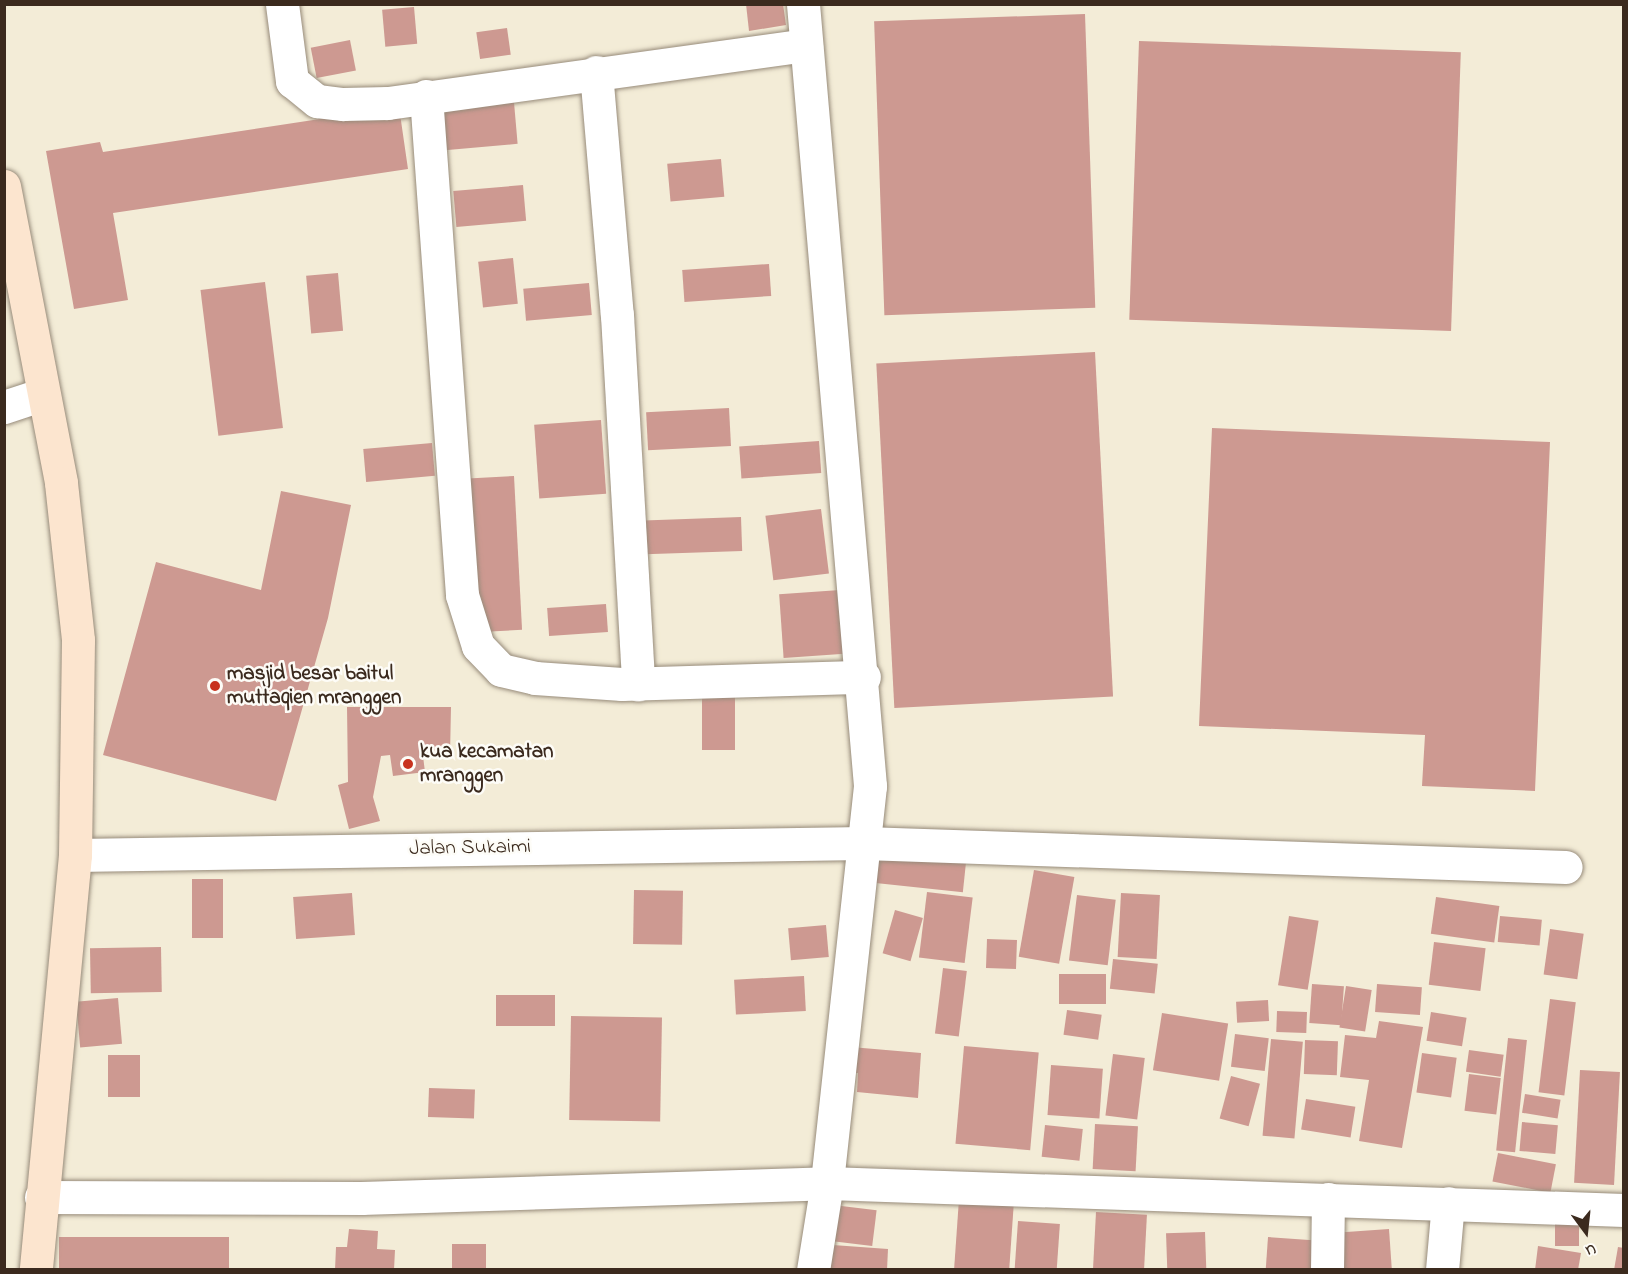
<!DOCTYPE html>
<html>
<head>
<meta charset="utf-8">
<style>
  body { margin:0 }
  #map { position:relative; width:1628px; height:1274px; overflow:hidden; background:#f3ecd7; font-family:"Indie Flower",sans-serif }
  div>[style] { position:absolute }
  .building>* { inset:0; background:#cd9991; transform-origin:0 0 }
  .roads { filter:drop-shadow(0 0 2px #978b7a) drop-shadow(0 0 2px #978b7a) }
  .street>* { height:33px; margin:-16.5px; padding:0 16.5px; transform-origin:16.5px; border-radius:16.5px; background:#fff }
  .secondary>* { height:33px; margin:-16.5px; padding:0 16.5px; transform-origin:16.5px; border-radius:16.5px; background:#fce5cf }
  .dots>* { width:16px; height:16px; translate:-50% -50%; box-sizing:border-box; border:3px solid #fdfcf7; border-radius:50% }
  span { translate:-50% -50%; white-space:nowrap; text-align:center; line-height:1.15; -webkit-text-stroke:5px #fdfcf7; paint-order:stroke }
  .poi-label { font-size:21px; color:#3b2a1e; font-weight:700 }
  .left { translate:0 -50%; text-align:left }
  .street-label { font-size:21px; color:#3b2a1e }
  .frame { position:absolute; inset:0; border:6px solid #3b2a1e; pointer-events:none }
  .north { position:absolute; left:1556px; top:1202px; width:60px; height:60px; -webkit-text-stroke:4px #fdfcf7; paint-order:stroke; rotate:165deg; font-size:16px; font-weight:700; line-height:24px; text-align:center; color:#3b2a1e }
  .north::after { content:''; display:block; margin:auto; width:21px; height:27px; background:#3b2a1e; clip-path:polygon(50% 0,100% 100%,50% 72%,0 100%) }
</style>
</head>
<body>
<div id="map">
  <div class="building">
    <div style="clip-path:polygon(746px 4px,783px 4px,786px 25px,749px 31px)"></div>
    <div style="left:414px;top:7px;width:37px;height:32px;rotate:85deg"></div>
    <div style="left:1085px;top:14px;width:294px;height:211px;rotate:88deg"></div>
    <div style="left:507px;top:28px;width:27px;height:31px;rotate:82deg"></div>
    <div style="left:350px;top:40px;width:31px;height:40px;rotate:79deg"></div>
    <div style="left:1139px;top:41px;width:322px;height:279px;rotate:2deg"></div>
    <div style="left:513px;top:91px;width:53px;height:73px;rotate:85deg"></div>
    <div style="clip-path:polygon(399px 107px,408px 169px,113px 213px,128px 300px,74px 309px,46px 151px,100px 142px,103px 152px)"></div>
    <div style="left:721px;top:159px;width:38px;height:54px;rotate:85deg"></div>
    <div style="left:523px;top:185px;width:36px;height:70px;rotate:85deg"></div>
    <div style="left:513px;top:258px;width:46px;height:35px;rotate:84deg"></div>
    <div style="left:769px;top:264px;width:32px;height:87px;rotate:86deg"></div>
    <div style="left:338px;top:273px;width:58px;height:32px;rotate:85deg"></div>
    <div style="left:265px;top:282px;width:147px;height:65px;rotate:83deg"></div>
    <div style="left:589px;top:283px;width:32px;height:66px;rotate:85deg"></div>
    <div style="left:1095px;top:352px;width:345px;height:219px;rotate:87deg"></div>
    <div style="left:729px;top:408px;width:38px;height:83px;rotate:87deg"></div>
    <div style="left:601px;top:420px;width:74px;height:67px;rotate:86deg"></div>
    <div style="clip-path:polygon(1212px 428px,1550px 442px,1535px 791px,1422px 786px,1425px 735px,1199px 726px)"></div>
    <div style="left:819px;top:441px;width:32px;height:80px;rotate:86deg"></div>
    <div style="left:432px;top:443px;width:33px;height:69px;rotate:85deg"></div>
    <div style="left:514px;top:476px;width:154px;height:46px;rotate:87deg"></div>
    <div style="clip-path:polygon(281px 491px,351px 505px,328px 618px,276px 801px,103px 755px,156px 562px,261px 590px)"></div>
    <div style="left:821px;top:509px;width:65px;height:56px;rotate:83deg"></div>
    <div style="left:741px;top:517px;width:34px;height:97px;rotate:88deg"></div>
    <div style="left:840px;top:590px;width:64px;height:61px;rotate:86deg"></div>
    <div style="left:606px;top:604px;width:28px;height:59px;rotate:86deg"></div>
    <div style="left:735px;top:692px;width:58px;height:33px;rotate:90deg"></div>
    <div style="clip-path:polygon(347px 707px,451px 707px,450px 756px,423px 756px,425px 772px,393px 776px,390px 755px,381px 756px,373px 797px,380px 821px,349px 829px,338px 785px,348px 782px)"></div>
    <div style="left:877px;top:848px;width:90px;height:35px;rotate:6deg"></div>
    <div style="left:1034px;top:870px;width:41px;height:88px;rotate:10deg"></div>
    <div style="left:192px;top:879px;width:31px;height:59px"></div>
    <div style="left:634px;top:890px;width:49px;height:54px;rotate:1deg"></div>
    <div style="left:927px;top:892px;width:46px;height:66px;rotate:7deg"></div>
    <div style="left:352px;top:893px;width:42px;height:59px;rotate:86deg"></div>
    <div style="left:1121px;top:893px;width:39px;height:64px;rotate:3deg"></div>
    <div style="left:1077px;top:895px;width:39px;height:66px;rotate:7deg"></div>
    <div style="left:1436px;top:897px;width:64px;height:37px;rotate:8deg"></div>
    <div style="left:895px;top:910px;width:29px;height:45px;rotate:16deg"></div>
    <div style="left:1289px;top:916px;width:30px;height:70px;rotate:9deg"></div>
    <div style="left:1500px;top:916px;width:42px;height:26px;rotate:5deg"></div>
    <div style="left:826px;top:925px;width:32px;height:38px;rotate:85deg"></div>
    <div style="left:1550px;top:929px;width:34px;height:46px;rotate:8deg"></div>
    <div style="left:987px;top:939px;width:30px;height:29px;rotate:2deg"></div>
    <div style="left:1434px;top:942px;width:52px;height:43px;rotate:7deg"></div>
    <div style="left:161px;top:947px;width:45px;height:71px;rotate:89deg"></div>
    <div style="left:1113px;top:959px;width:45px;height:30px;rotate:6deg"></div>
    <div style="left:943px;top:968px;width:24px;height:66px;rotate:7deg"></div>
    <div style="left:1059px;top:974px;width:47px;height:30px"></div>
    <div style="left:804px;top:976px;width:35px;height:70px;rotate:87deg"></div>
    <div style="left:1312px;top:984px;width:32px;height:39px;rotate:4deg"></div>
    <div style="left:1377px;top:984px;width:45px;height:28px;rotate:4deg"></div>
    <div style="left:1346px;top:986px;width:26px;height:42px;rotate:9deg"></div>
    <div style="left:496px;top:995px;width:59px;height:31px"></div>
    <div style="left:118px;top:998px;width:46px;height:42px;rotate:85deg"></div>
    <div style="left:1550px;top:999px;width:26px;height:94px;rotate:7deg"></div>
    <div style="left:1268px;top:1000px;width:21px;height:32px;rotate:87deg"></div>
    <div style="left:1067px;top:1010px;width:35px;height:25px;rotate:8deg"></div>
    <div style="left:1277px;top:1011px;width:30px;height:21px;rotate:2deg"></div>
    <div style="left:1431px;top:1012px;width:36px;height:29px;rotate:9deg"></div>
    <div style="left:1162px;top:1013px;width:67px;height:58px;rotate:9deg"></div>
    <div style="left:571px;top:1016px;width:91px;height:104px;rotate:1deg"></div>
    <div style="clip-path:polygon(1379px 1021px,1423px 1027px,1402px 1148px,1359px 1141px,1369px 1080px,1340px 1077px,1345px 1035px,1376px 1038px)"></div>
    <div style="left:1235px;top:1034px;width:34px;height:33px;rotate:7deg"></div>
    <div style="left:1508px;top:1038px;width:19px;height:113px;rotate:6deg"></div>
    <div style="left:1271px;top:1039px;width:32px;height:97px;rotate:5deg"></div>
    <div style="left:1305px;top:1040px;width:33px;height:34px;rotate:2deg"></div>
    <div style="left:964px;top:1046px;width:75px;height:98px;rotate:5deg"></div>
    <div style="clip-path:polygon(851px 1047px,921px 1053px,918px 1098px,857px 1092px,858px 1073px,849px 1072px)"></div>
    <div style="left:1469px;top:1050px;width:35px;height:22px;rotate:8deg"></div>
    <div style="left:1422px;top:1053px;width:35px;height:40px;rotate:8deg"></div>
    <div style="left:1113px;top:1054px;width:32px;height:62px;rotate:7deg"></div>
    <div style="left:140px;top:1055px;width:42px;height:32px;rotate:90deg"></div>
    <div style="left:1051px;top:1065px;width:52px;height:50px;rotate:4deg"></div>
    <div style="left:1580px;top:1070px;width:40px;height:113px;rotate:3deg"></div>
    <div style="left:1469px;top:1074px;width:32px;height:37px;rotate:7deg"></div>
    <div style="left:1231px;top:1076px;width:30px;height:44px;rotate:15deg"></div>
    <div style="left:429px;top:1088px;width:46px;height:29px;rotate:2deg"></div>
    <div style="left:1525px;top:1094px;width:36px;height:19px;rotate:9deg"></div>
    <div style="left:1306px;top:1099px;width:50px;height:31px;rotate:9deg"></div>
    <div style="left:1522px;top:1122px;width:36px;height:29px;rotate:5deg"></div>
    <div style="left:1095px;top:1124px;width:43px;height:45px;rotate:3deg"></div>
    <div style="left:1045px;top:1125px;width:38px;height:32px;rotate:6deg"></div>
    <div style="left:1498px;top:1153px;width:59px;height:29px;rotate:11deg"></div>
    <div style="left:959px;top:1199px;width:55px;height:71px;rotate:4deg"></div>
    <div style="left:825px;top:1204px;width:52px;height:36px;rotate:7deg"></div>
    <div style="left:1096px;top:1212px;width:51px;height:58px;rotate:3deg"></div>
    <div style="left:1018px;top:1221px;width:42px;height:49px;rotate:4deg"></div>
    <div style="left:1579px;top:1221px;width:25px;height:24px;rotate:90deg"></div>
    <div style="clip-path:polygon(349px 1229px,378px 1231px,377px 1249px,395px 1250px,394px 1270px,335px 1270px,336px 1247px,347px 1247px)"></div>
    <div style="left:1389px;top:1229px;width:41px;height:57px;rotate:86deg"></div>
    <div style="left:1205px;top:1232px;width:38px;height:39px;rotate:88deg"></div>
    <div style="left:229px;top:1237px;width:33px;height:170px;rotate:90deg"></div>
    <div style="left:1268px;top:1237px;width:52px;height:33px;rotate:4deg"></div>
    <div style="left:452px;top:1244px;width:34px;height:26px"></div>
    <div style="clip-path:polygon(819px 1244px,888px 1249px,887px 1270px,817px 1270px)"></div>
    <div style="clip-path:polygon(1538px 1246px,1581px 1253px,1578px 1270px,1535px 1270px)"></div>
    <div style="clip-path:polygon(1618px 1247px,1624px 1248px,1624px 1270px,1614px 1270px)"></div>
  </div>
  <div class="roads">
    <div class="street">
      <div style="left:282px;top:4px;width:78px;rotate:82.6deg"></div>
      <div style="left:292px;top:81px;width:32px;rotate:39deg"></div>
      <div style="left:317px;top:101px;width:26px;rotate:7deg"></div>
      <div style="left:343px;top:104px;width:45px;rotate:-1.3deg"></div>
      <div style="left:388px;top:103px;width:422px;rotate:-7.9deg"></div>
      <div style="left:803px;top:4px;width:785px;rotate:85.1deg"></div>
      <div style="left:870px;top:786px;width:399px;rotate:96.2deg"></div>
      <div style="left:827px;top:1183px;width:88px;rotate:99.1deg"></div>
      <div style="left:596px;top:72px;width:244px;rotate:85.1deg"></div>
      <div style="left:617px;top:315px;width:370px;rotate:86.7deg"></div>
      <div style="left:426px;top:96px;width:500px;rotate:85.87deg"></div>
      <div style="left:462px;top:595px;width:53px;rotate:72.6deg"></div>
      <div style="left:478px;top:646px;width:33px;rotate:46deg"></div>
      <div style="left:501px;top:670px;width:35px;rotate:13deg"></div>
      <div style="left:535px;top:678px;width:87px;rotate:3.9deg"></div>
      <div style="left:622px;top:684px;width:242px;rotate:-1.7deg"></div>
      <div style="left:4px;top:407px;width:41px;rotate:-18.4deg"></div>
      <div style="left:75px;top:855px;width:789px;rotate:-0.87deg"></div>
      <div style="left:864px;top:843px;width:702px;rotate:1.96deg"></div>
      <div style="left:41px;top:1197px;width:320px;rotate:0.2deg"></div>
      <div style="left:361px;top:1198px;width:466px;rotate:-1.8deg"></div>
      <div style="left:827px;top:1183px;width:797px;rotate:1.94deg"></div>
      <div style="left:1327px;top:1270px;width:71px;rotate:-89.2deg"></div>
      <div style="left:1442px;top:1270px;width:67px;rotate:-84.9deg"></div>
    </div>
    <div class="secondary">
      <div style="left:4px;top:186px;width:302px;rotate:79.1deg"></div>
      <div style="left:61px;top:483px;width:158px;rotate:83.8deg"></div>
      <div style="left:78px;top:640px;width:215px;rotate:90.8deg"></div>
      <div style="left:75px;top:855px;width:417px;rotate:95.4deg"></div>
    </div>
  </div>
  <div class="dots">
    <div style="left:215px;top:686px;background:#c8321e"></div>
    <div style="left:408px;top:764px;background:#c8321e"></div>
  </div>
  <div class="poi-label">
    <span class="left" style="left:227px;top:686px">masjid besar baitul<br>muttaqien mranggen</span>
    <span class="left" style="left:420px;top:764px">kua kecamatan<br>mranggen</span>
  </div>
  <div class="street-label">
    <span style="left:470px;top:848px;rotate:-1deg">Jalan Sukaimi</span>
  </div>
  <div class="frame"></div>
  <div class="north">U</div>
</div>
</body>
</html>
